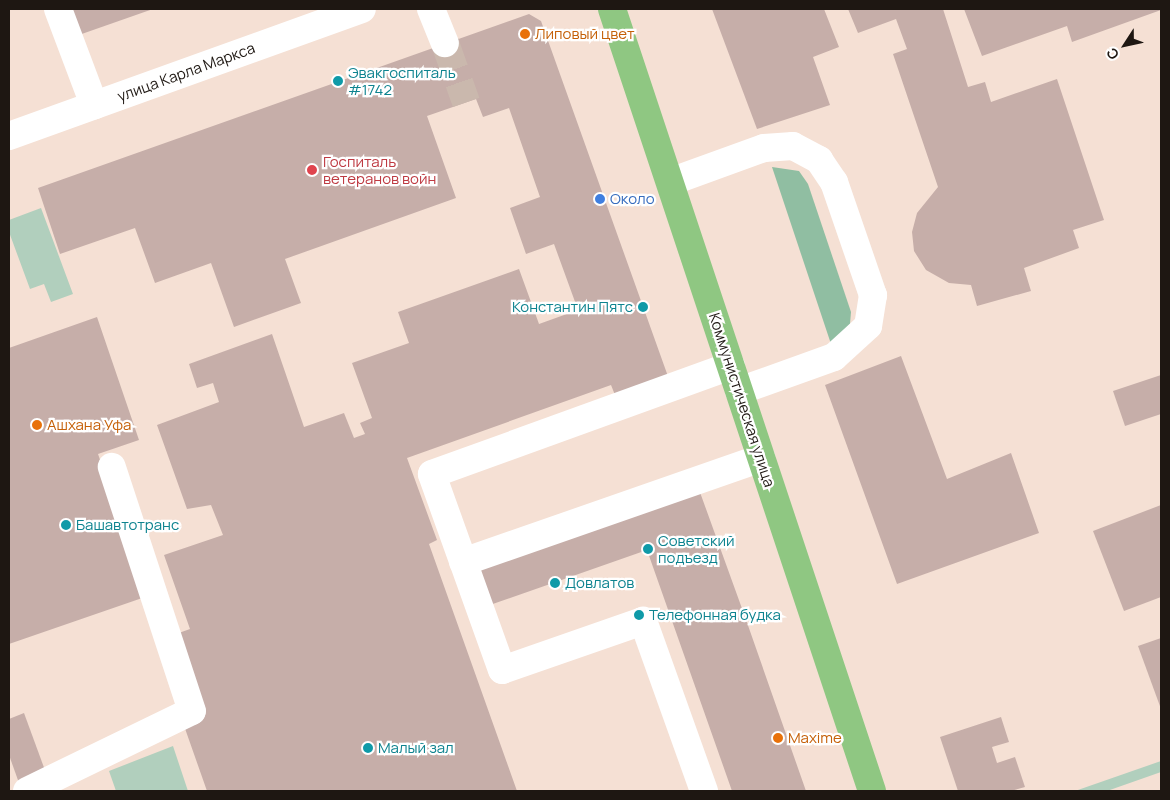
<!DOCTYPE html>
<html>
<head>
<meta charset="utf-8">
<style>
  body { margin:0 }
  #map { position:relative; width:1170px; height:800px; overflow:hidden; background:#f5e0d4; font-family:Manrope,sans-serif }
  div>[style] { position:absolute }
  .green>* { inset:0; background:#b1cfbd }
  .forest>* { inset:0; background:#90bea2 }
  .building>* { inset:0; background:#c6aea9 }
  .minor-tunnel>* { height:28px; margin-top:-14px; transform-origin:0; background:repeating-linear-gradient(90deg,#cab8ad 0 28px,transparent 0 42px) }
  .minor>* { height:28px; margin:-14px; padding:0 14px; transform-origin:14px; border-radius:14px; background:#fff }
  .major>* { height:28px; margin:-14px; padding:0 14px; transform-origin:14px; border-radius:14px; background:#8fc782 }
  .dots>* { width:14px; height:14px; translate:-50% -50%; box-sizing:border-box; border:2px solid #fff; border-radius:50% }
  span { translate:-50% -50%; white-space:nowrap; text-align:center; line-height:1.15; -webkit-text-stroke:4.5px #fff; paint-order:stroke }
  .food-label { font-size:15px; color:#c56008 }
  .left { translate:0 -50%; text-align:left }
  .street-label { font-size:15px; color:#1e1712 }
  .culture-label { font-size:15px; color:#0d838f }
  .right { translate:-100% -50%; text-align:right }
  .health-label { font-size:15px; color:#be3a42 }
  .shop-label { font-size:15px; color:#366cbe }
  .frame { position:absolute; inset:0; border:10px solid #1e1712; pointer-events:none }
  .north { position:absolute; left:1100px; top:20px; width:50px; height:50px; -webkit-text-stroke:4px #fff; paint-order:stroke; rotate:235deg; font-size:14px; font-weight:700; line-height:20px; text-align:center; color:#1e1712 }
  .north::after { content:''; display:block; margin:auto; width:18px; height:22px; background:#1e1712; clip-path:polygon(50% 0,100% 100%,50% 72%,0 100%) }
</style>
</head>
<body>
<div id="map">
  <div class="green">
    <div style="clip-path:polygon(41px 208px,73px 294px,51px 302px,44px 284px,30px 289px,9px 232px,9px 220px)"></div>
    <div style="clip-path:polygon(173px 746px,188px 791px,116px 791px,109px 771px)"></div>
    <div style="clip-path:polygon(1161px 761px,1161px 772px,1107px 791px,1075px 791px)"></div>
  </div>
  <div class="forest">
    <div style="clip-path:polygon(772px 167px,799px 171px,808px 184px,851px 312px,850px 324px,831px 344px)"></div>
  </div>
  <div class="building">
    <div style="clip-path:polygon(67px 9px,153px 9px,76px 36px)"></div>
    <div style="clip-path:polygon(712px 9px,824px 9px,839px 47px,813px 57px,830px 105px,757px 129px)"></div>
    <div style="clip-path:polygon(848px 9px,943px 9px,968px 87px,985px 82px,991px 102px,1057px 79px,1104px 220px,1073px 230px,1079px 248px,1024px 268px,1031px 291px,977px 306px,971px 285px,949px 283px,926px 270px,914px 251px,912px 232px,917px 213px,938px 187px,893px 54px,907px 49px,896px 19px,858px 33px)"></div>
    <div style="clip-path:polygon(964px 9px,1161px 9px,1161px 10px,1072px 42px,1067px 26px,982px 56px)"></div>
    <div style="clip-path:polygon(529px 14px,541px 21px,670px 382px,617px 400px,611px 385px,407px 458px,437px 540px,429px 544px,517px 791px,207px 791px,182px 720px,176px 634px,190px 629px,164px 555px,223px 535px,211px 505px,187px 509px,157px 425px,219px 402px,213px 383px,197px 388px,189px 364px,272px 334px,304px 427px,344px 413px,354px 438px,365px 434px,360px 423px,372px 418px,352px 363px,409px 343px,398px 312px,519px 269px,539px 324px,578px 310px,554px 244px,526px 254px,510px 208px,540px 197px,509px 108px,483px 117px,476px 99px,427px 116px,456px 198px,285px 259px,301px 303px,234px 327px,211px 263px,155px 283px,135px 228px,60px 254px,38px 188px)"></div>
    <div style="clip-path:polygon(97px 317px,139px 440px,98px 454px,148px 596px,9px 644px,9px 348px)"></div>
    <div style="clip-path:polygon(901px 356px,947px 479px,1011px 453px,1039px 533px,897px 584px,825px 385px)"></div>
    <div style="clip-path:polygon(1161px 375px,1161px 414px,1125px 426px,1113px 391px)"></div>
    <div style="clip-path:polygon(697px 484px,744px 614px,806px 791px,732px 791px,647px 550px,487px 606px,472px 563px)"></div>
    <div style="clip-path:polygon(1161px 505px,1161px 597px,1124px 611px,1093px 531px)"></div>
    <div style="clip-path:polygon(1161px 638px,1161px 709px,1138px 646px)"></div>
    <div style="clip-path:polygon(24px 713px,46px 773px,19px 783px,9px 755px,9px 719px)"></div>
    <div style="clip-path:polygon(1001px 717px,1009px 742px,992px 747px,997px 763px,1015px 757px,1025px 787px,1011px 791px,958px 791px,940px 737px)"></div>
  </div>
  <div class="minor-tunnel">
    <div style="left:445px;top:43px;width:63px;rotate:70.4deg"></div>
  </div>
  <div class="minor">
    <div style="left:58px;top:9px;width:103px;rotate:69.4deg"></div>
    <div style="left:431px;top:9px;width:37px;rotate:68deg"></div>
    <div style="left:9px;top:136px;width:375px;rotate:-19.8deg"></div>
    <div style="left:670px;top:182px;width:100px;rotate:-19.9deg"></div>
    <div style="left:764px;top:148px;width:29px;rotate:-4deg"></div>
    <div style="left:793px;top:146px;width:30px;rotate:28deg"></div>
    <div style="left:819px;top:160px;width:27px;rotate:56deg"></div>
    <div style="left:834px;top:182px;width:120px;rotate:71deg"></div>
    <div style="left:873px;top:295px;width:31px;rotate:99deg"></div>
    <div style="left:868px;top:326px;width:46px;rotate:137.6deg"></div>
    <div style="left:834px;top:357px;width:101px;rotate:160.3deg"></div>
    <div style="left:463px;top:562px;width:316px;rotate:-19.2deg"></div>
    <div style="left:27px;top:791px;width:183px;rotate:-25.9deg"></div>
    <div style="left:192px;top:711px;width:257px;rotate:-108.2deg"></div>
    <div style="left:704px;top:791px;width:181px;rotate:-109.7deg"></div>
    <div style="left:643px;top:621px;width:149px;rotate:160.8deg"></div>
    <div style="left:502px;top:670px;width:208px;rotate:-109.7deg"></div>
    <div style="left:432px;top:474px;width:318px;rotate:-19.9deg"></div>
  </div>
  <div class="major">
    <div style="left:612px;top:9px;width:824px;rotate:71.61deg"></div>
  </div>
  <div class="dots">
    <div style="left:525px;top:34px;background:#e8710a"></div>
    <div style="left:338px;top:81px;background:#0f9aa8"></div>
    <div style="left:312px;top:170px;background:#e0444e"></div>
    <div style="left:600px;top:199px;background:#3f7fe0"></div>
    <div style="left:643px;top:307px;background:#0f9aa8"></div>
    <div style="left:37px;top:425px;background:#e8710a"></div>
    <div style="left:66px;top:525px;background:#0f9aa8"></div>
    <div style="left:648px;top:549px;background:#0f9aa8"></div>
    <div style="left:555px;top:583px;background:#0f9aa8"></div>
    <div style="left:639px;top:615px;background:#0f9aa8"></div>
    <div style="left:778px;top:738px;background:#e8710a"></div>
    <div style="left:368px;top:748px;background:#0f9aa8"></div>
  </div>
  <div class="food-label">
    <span class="left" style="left:535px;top:34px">Липовый цвет</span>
    <span class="left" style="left:47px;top:425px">Ашхана Уфа</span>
    <span class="left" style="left:788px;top:738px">Maxime</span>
  </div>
  <div class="street-label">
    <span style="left:186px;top:72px;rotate:-20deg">улица Карла Маркса</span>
    <span style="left:742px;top:400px;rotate:72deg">Коммунистическая улица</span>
  </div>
  <div class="culture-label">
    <span class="left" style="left:348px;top:81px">Эвакгоспиталь<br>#1742</span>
    <span class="right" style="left:633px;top:307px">Константин Пятс</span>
    <span class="left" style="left:76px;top:525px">Башавтотранс</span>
    <span class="left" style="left:658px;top:549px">Советский<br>подъезд</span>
    <span class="left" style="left:565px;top:583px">Довлатов</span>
    <span class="left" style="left:649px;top:615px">Телефонная будка</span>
    <span class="left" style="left:378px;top:748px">Малый зал</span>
  </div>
  <div class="health-label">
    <span class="left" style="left:323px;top:170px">Госпиталь<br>ветеранов войн</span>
  </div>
  <div class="shop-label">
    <span class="left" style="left:610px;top:199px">Около</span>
  </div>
  <div class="frame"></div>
  <div class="north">С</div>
</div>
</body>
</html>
